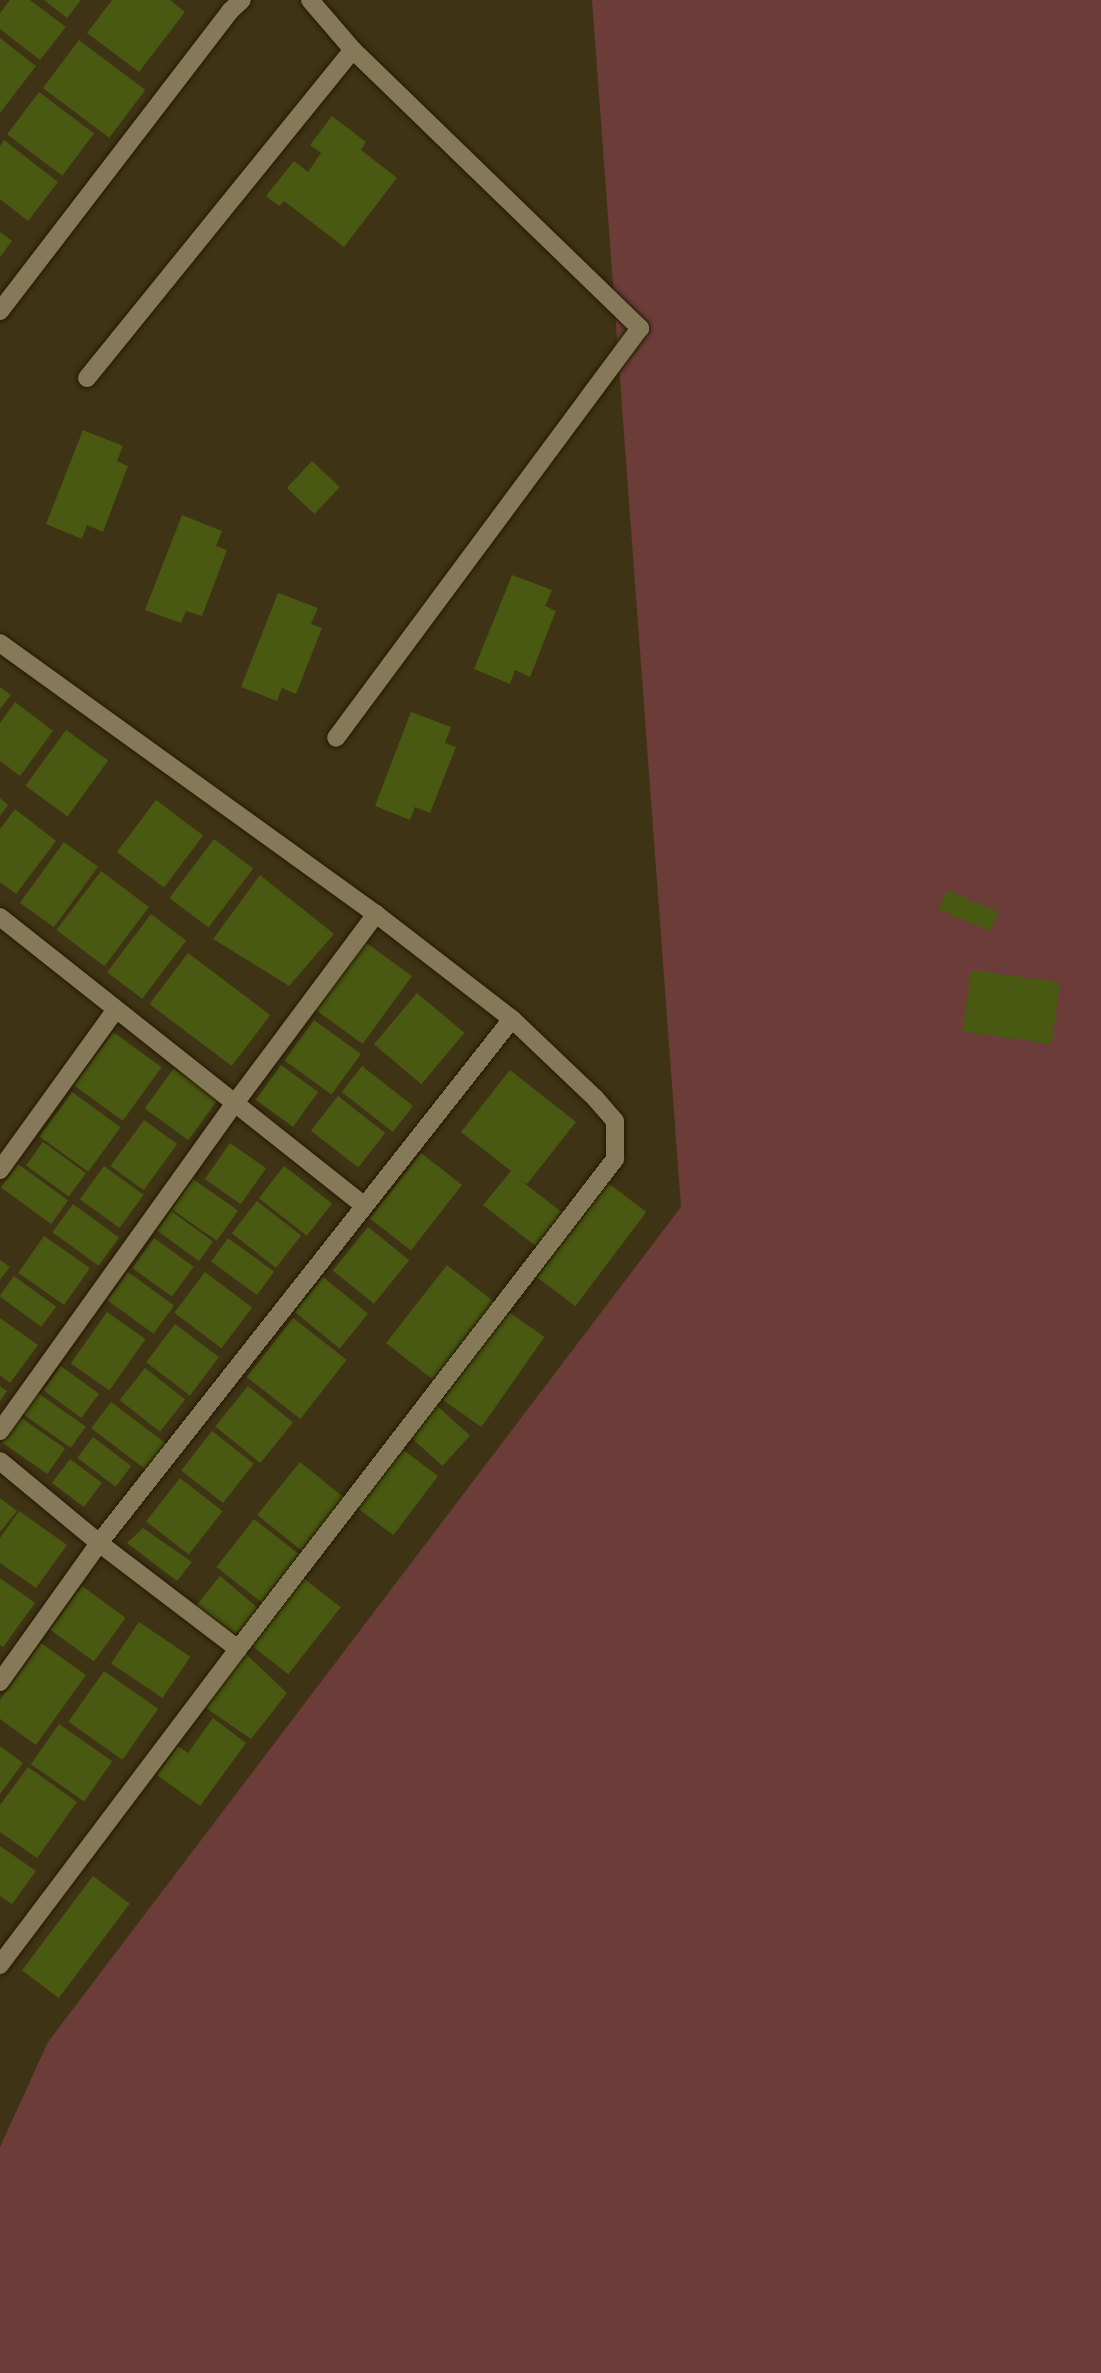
<!DOCTYPE html>
<html>
<head>
<meta charset="utf-8">
<style>
  body { margin:0 }
  #map { position:relative; width:1101px; height:2373px; overflow:hidden; background:#3e3315; font-family:Raleway,sans-serif }
  div>[style] { position:absolute }
  .green>* { inset:0; background:#6c3c39 }
  .building>* { inset:0; background:#495911; transform-origin:0 0 }
  .roads { filter:drop-shadow(0 0 2px #251a00) drop-shadow(0 0 2px #251a00) }
  .minor>* { height:18px; margin:-9px; padding:0 9px; transform-origin:9px; border-radius:9px; background:#86795a }
  span { translate:-50% -50%; white-space:nowrap; text-align:center; line-height:1.15; -webkit-text-stroke:6px #3e3315; paint-order:stroke }
</style>
</head>
<body>
<div id="map">
  <div class="green">
    <div style="clip-path:polygon(592px 0,1101px 0,1101px 2373px,0 2373px,0 2147px,48px 2042px,681px 1207px)"></div>
  </div>
  <div class="building">
    <div style="clip-path:polygon(10px 0,30px 0,66px 27px,40px 60px,0 29px,0 13px)"></div>
    <div style="clip-path:polygon(44px 0,81px 0,67px 18px)"></div>
    <div style="clip-path:polygon(112px 0,170px 0,185px 12px,139px 72px,87px 33px)"></div>
    <div style="clip-path:polygon(0 38px,36px 66px,0 113px)"></div>
    <div style="left:79px;top:40px;width:83px;height:60px;rotate:37deg"></div>
    <div style="left:39px;top:92px;width:69px;height:53px;rotate:37deg"></div>
    <div style="clip-path:polygon(332px 116px,366px 142px,361px 150px,397px 178px,344px 247px,284px 201px,279px 206px,266px 196px,294px 161px,308px 172px,321px 153px,310px 145px)"></div>
    <div style="clip-path:polygon(4px 140px,58px 182px,28px 221px,0 199px,0 146px)"></div>
    <div style="clip-path:polygon(0 232px,12px 241px,0 257px)"></div>
    <div style="clip-path:polygon(83px 430px,123px 446px,117px 461px,128px 466px,103px 532px,87px 525px,82px 539px,46px 524px)"></div>
    <div style="left:312px;top:461px;width:38px;height:37px;rotate:43deg"></div>
    <div style="clip-path:polygon(182px 515px,222px 531px,216px 546px,227px 550px,202px 616px,186px 611px,181px 623px,145px 610px)"></div>
    <div style="clip-path:polygon(512px 575px,552px 590px,545px 606px,556px 611px,530px 677px,515px 670px,510px 684px,474px 669px)"></div>
    <div style="clip-path:polygon(278px 593px,318px 608px,311px 624px,322px 628px,296px 694px,282px 688px,277px 701px,241px 687px)"></div>
    <div style="clip-path:polygon(0 687px,11px 695px,0 709px)"></div>
    <div style="clip-path:polygon(15px 702px,53px 731px,20px 776px,0 761px,0 723px)"></div>
    <div style="clip-path:polygon(411px 712px,451px 727px,445px 743px,456px 747px,430px 813px,415px 807px,410px 820px,375px 806px)"></div>
    <div style="left:66px;top:730px;width:52px;height:69px;rotate:36deg"></div>
    <div style="clip-path:polygon(0 798px,8px 805px,0 816px)"></div>
    <div style="left:156px;top:800px;width:59px;height:65px;rotate:37deg"></div>
    <div style="clip-path:polygon(15px 809px,56px 841px,16px 894px,0 882px,0 829px)"></div>
    <div style="left:214px;top:839px;width:49px;height:74px;rotate:37deg"></div>
    <div style="left:64px;top:842px;width:42px;height:75px;rotate:36deg"></div>
    <div style="left:101px;top:871px;width:60px;height:74px;rotate:37deg"></div>
    <div style="clip-path:polygon(260px 875px,334px 934px,289px 986px,213px 939px)"></div>
    <div style="left:947px;top:890px;width:56px;height:21px;rotate:23deg"></div>
    <div style="left:151px;top:914px;width:44px;height:73px;rotate:37deg"></div>
    <div style="left:361px;top:939px;width:63px;height:84px;rotate:36deg"></div>
    <div style="left:188px;top:953px;width:103px;height:64px;rotate:37deg"></div>
    <div style="left:971px;top:970px;width:90px;height:62px;rotate:8deg"></div>
    <div style="left:417px;top:993px;width:62px;height:67px;rotate:40deg"></div>
    <div style="left:314px;top:1020px;width:58px;height:50px;rotate:36deg"></div>
    <div style="left:113px;top:1032px;width:60px;height:66px;rotate:36deg"></div>
    <div style="left:281px;top:1065px;width:46px;height:43px;rotate:36deg"></div>
    <div style="left:362px;top:1066px;width:65px;height:33px;rotate:38deg"></div>
    <div style="left:174px;top:1068px;width:54px;height:50px;rotate:36deg"></div>
    <div style="clip-path:polygon(510px 1070px,576px 1122px,527px 1184px,519px 1179px,563px 1213px,537px 1247px,483px 1205px,511px 1171px,461px 1132px)"></div>
    <div style="left:72px;top:1092px;width:60px;height:55px;rotate:36deg"></div>
    <div style="left:338px;top:1096px;width:60px;height:44px;rotate:38deg"></div>
    <div style="left:144px;top:1120px;width:41px;height:57px;rotate:36deg"></div>
    <div style="left:43px;top:1142px;width:53px;height:29px;rotate:36deg"></div>
    <div style="left:230px;top:1143px;width:44px;height:44px;rotate:35deg"></div>
    <div style="left:421px;top:1153px;width:52px;height:83px;rotate:38deg"></div>
    <div style="left:18px;top:1164px;width:62px;height:29px;rotate:36deg"></div>
    <div style="left:104px;top:1166px;width:49px;height:41px;rotate:36deg"></div>
    <div style="left:284px;top:1166px;width:61px;height:41px;rotate:38deg"></div>
    <div style="left:193px;top:1179px;width:55px;height:37px;rotate:35deg"></div>
    <div style="left:608px;top:1183px;width:48px;height:118px;rotate:37deg"></div>
    <div style="left:257px;top:1201px;width:56px;height:41px;rotate:38deg"></div>
    <div style="left:73px;top:1204px;width:57px;height:35px;rotate:36deg"></div>
    <div style="left:171px;top:1211px;width:52px;height:24px;rotate:36deg"></div>
    <div style="left:368px;top:1227px;width:53px;height:56px;rotate:39deg"></div>
    <div style="left:44px;top:1236px;width:56px;height:45px;rotate:35deg"></div>
    <div style="left:154px;top:1238px;width:49px;height:37px;rotate:36deg"></div>
    <div style="left:228px;top:1238px;width:57px;height:29px;rotate:36deg"></div>
    <div style="clip-path:polygon(0 1260px,10px 1267px,0 1280px)"></div>
    <div style="left:447px;top:1265px;width:60px;height:99px;rotate:38deg"></div>
    <div style="left:128px;top:1272px;width:57px;height:35px;rotate:36deg"></div>
    <div style="left:205px;top:1272px;width:59px;height:51px;rotate:37deg"></div>
    <div style="left:14px;top:1276px;width:52px;height:25px;rotate:36deg"></div>
    <div style="left:323px;top:1277px;width:58px;height:45px;rotate:39deg"></div>
    <div style="left:506px;top:1310px;width:47px;height:110px;rotate:35deg"></div>
    <div style="left:107px;top:1312px;width:47px;height:63px;rotate:35deg"></div>
    <div style="clip-path:polygon(0 1318px,38px 1345px,10px 1383px,0 1375px)"></div>
    <div style="left:293px;top:1318px;width:68px;height:75px;rotate:38deg"></div>
    <div style="left:175px;top:1324px;width:55px;height:48px;rotate:37deg"></div>
    <div style="left:61px;top:1366px;width:47px;height:30px;rotate:36deg"></div>
    <div style="left:145px;top:1368px;width:51px;height:41px;rotate:38deg"></div>
    <div style="clip-path:polygon(0 1386px,7px 1391px,0 1401px)"></div>
    <div style="left:248px;top:1386px;width:58px;height:52px;rotate:39deg"></div>
    <div style="left:35px;top:1391px;width:62px;height:26px;rotate:35deg"></div>
    <div style="left:111px;top:1402px;width:69px;height:33px;rotate:37deg"></div>
    <div style="left:435px;top:1404px;width:47px;height:41px;rotate:42deg"></div>
    <div style="left:20px;top:1417px;width:55px;height:31px;rotate:35deg"></div>
    <div style="left:212px;top:1431px;width:53px;height:50px;rotate:38deg"></div>
    <div style="left:93px;top:1437px;width:48px;height:26px;rotate:37deg"></div>
    <div style="left:402px;top:1449px;width:45px;height:74px;rotate:37deg"></div>
    <div style="left:70px;top:1459px;width:40px;height:30px;rotate:37deg"></div>
    <div style="left:300px;top:1462px;width:58px;height:68px;rotate:39deg"></div>
    <div style="left:180px;top:1478px;width:54px;height:55px;rotate:38deg"></div>
    <div style="clip-path:polygon(0 1498px,17px 1511px,0 1532px)"></div>
    <div style="clip-path:polygon(19px 1511px,67px 1545px,36px 1588px,0 1563px,0 1538px)"></div>
    <div style="left:254px;top:1519px;width:61px;height:61px;rotate:38deg"></div>
    <div style="clip-path:polygon(143px 1528px,192px 1562px,177px 1581px,127px 1543px)"></div>
    <div style="clip-path:polygon(220px 1576px,259px 1609px,236px 1635px,195px 1607px)"></div>
    <div style="left:302px;top:1577px;width:49px;height:85px;rotate:38deg"></div>
    <div style="clip-path:polygon(0 1578px,35px 1603px,3px 1647px,0 1645px)"></div>
    <div style="left:82px;top:1586px;width:54px;height:54px;rotate:36deg"></div>
    <div style="left:139px;top:1622px;width:62px;height:50px;rotate:34deg"></div>
    <div style="clip-path:polygon(41px 1643px,86px 1675px,36px 1745px,0 1719px,0 1700px)"></div>
    <div style="clip-path:polygon(245px 1653px,287px 1693px,251px 1739px,206px 1708px)"></div>
    <div style="left:104px;top:1671px;width:66px;height:62px;rotate:35deg"></div>
    <div style="clip-path:polygon(213px 1718px,246px 1743px,200px 1806px,157px 1775px,178px 1746px,188px 1753px)"></div>
    <div style="left:59px;top:1724px;width:65px;height:49px;rotate:35deg"></div>
    <div style="clip-path:polygon(0 1746px,23px 1763px,0 1794px)"></div>
    <div style="clip-path:polygon(28px 1767px,77px 1802px,37px 1858px,0 1832px,0 1805px)"></div>
    <div style="clip-path:polygon(0 1846px,36px 1871px,12px 1904px,0 1896px)"></div>
    <div style="left:93px;top:1876px;width:46px;height:118px;rotate:37deg"></div>
  </div>
  <div class="roads">
    <div class="minor">
      <div style="left:310px;top:0;width:66px;rotate:49.3deg"></div>
      <div style="left:353px;top:50px;width:400px;rotate:44.1deg"></div>
      <div style="left:640px;top:328px;width:510px;rotate:126.56deg"></div>
      <div style="left:0;top:311px;width:378px;rotate:-52.5deg"></div>
      <div style="left:230px;top:11px;width:16px;rotate:-43deg"></div>
      <div style="left:87px;top:378px;width:422px;rotate:-51deg"></div>
      <div style="left:0;top:643px;width:463px;rotate:35.8deg"></div>
      <div style="left:376px;top:914px;width:172px;rotate:37.7deg"></div>
      <div style="left:512px;top:1019px;width:115px;rotate:43.6deg"></div>
      <div style="left:595px;top:1098px;width:30px;rotate:49deg"></div>
      <div style="left:615px;top:1121px;width:38px;rotate:90deg"></div>
      <div style="left:615px;top:1159px;width:618px;rotate:127.57deg"></div>
      <div style="left:238px;top:1649px;width:396px;rotate:127deg"></div>
      <div style="left:0;top:917px;width:465px;rotate:38.4deg"></div>
      <div style="left:0;top:1170px;width:198px;rotate:-54.2deg"></div>
      <div style="left:0;top:1431px;width:403px;rotate:-54.4deg"></div>
      <div style="left:235px;top:1103px;width:236px;rotate:-53.3deg"></div>
      <div style="left:0;top:1461px;width:129px;rotate:39.6deg"></div>
      <div style="left:99px;top:1543px;width:175px;rotate:37.3deg"></div>
      <div style="left:0;top:1682px;width:171px;rotate:-54.5deg"></div>
      <div style="left:99px;top:1543px;width:667px;rotate:-51.76deg"></div>
    </div>
  </div>
</div>
</body>
</html>
